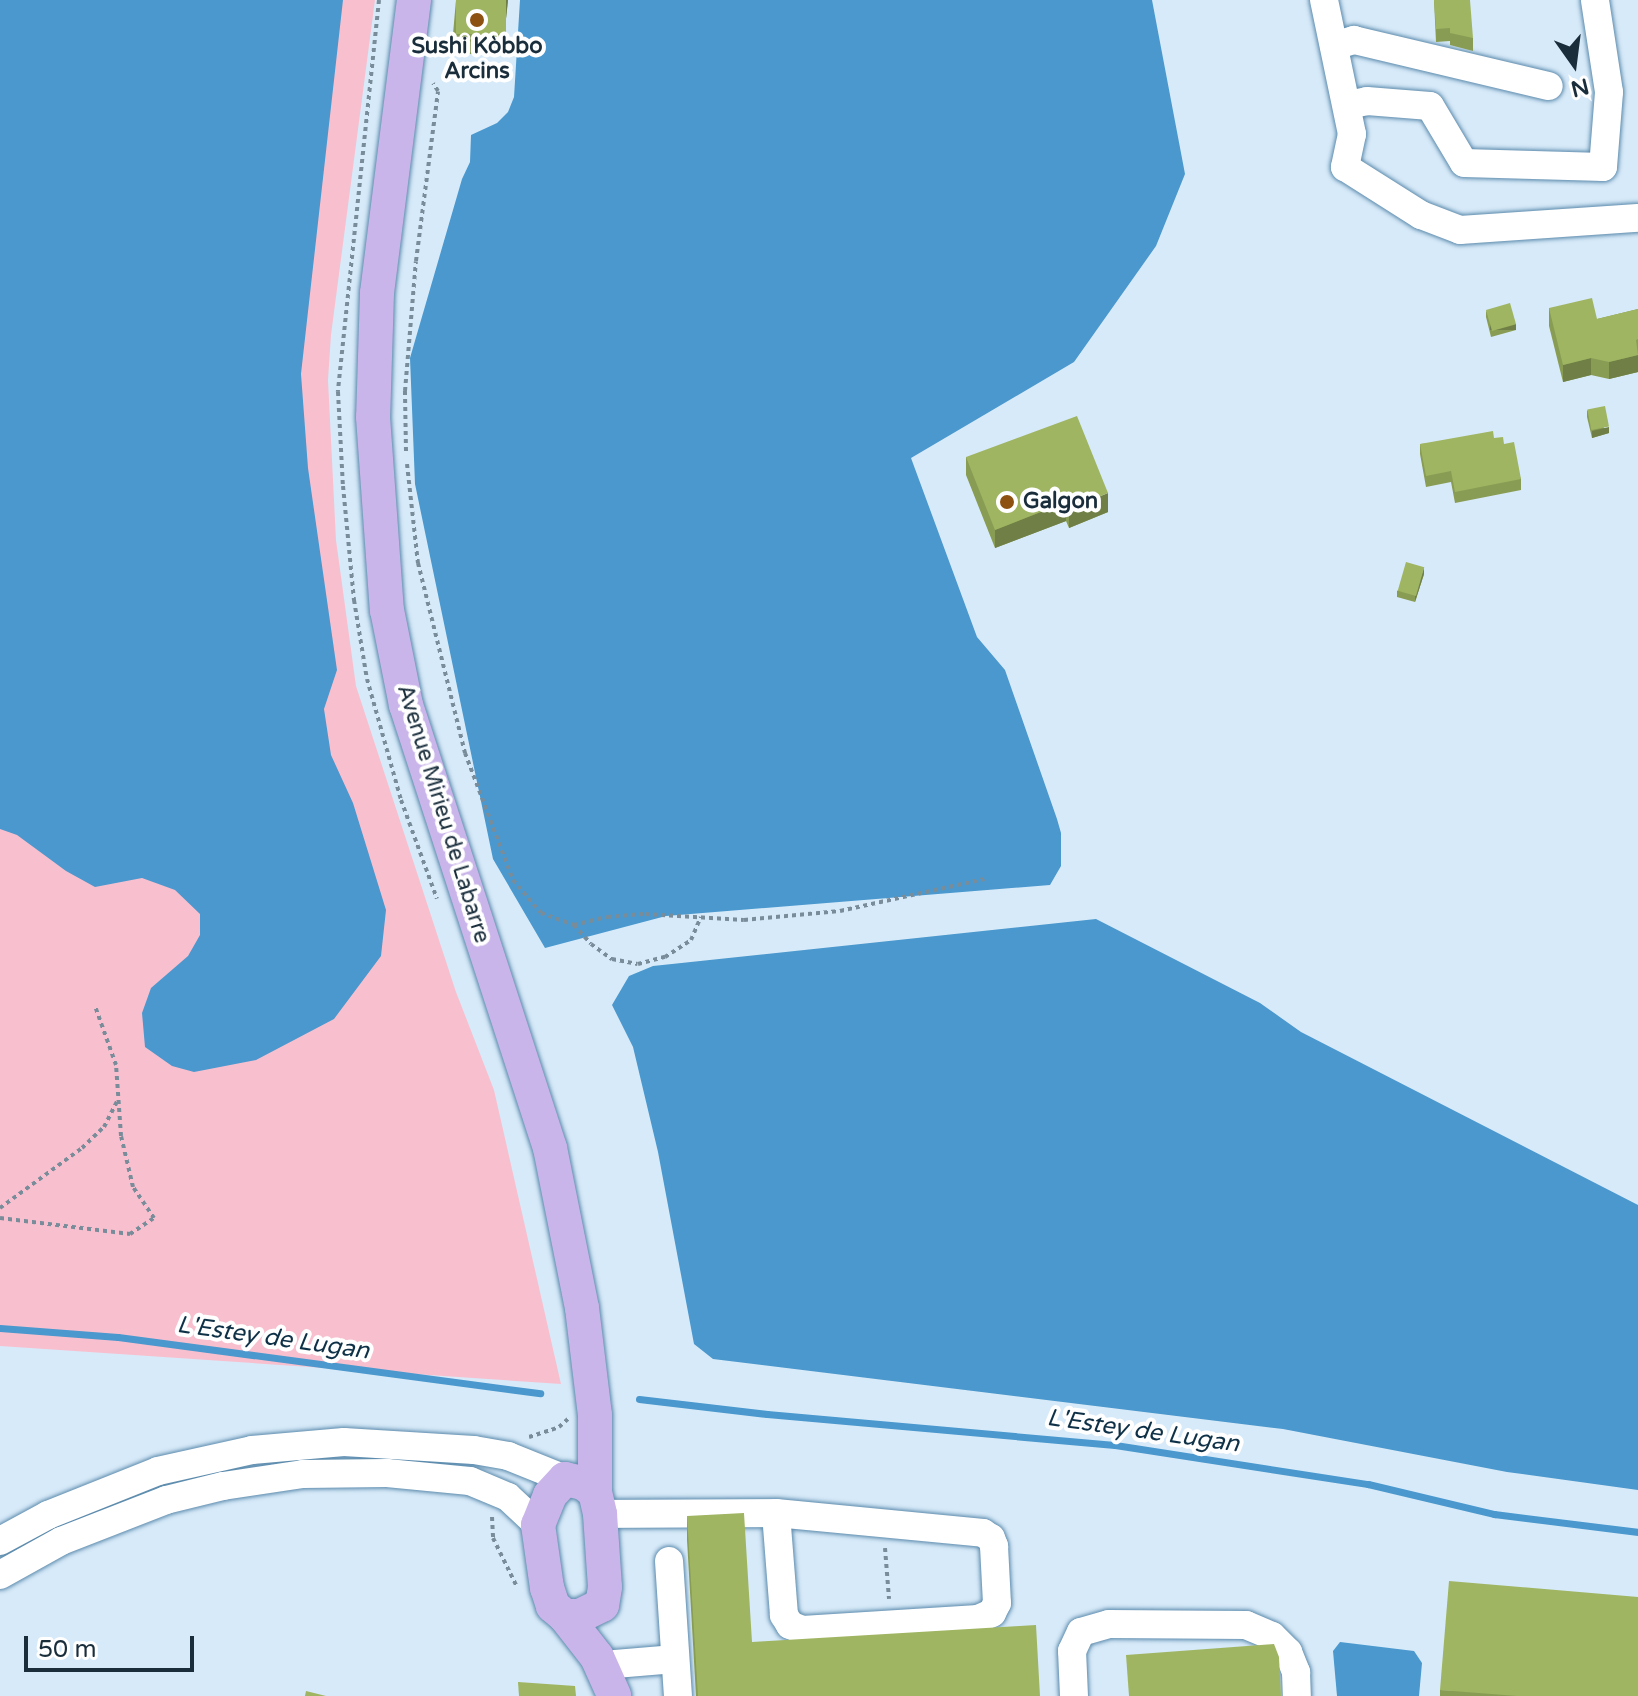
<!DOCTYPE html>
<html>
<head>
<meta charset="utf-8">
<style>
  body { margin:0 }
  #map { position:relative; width:1638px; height:1696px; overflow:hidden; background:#d7eaf9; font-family:"Varela Round",sans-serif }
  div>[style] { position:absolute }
  .green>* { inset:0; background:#f8c0cf }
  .water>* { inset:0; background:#4a98cd }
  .stream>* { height:7px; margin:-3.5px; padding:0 3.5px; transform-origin:3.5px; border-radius:3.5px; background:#4a98cd }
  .path>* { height:4px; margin-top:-2px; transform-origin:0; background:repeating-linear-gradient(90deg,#788c9a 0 4px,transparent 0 8px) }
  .roads { filter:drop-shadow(0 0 2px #5b8aac) drop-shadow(0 0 2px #5b8aac) }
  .minor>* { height:28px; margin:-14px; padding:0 14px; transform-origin:14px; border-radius:14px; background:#fff }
  .major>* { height:34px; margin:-17px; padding:0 17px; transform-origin:17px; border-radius:17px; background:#cab5ea }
  .wall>* { inset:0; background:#899c54 }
  .shaded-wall>* { inset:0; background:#6f7f45; transform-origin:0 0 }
  .building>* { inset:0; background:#9fb562; transform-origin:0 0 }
  .dots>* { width:22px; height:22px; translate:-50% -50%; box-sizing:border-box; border:4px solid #fff; border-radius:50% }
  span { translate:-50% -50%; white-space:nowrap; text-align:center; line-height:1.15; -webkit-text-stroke:8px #fff; paint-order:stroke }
  .poi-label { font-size:22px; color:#192d3b; font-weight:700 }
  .left { translate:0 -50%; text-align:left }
  .street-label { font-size:22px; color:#192d3b }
  .water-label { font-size:24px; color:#0f3147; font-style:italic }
  .north { position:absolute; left:1534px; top:24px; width:80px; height:80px; -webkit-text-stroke:6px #fff; paint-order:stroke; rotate:166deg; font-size:22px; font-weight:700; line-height:32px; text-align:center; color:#192d3b }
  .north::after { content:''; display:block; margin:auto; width:28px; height:36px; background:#192d3b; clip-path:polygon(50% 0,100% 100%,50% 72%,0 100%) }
  .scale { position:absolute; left:24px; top:1636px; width:170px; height:36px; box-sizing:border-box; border:4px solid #192d3b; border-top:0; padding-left:10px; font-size:24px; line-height:28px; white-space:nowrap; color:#192d3b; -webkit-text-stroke:6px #fff; paint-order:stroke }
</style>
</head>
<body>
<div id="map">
  <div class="green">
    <div style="clip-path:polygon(0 0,375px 0,331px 335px,328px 380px,336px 540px,356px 686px,456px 992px,494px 1090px,561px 1384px,0 1346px)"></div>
  </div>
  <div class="water">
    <div style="clip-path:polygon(0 0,343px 0,301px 374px,308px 468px,337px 670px,324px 709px,331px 755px,353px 803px,386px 910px,381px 956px,334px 1019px,256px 1060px,194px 1072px,172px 1066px,145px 1047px,142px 1013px,151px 988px,188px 956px,200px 935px,200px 914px,175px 890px,142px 878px,95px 887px,66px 871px,17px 835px,0 829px)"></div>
    <div style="clip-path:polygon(520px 0,1152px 0,1185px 174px,1156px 246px,1074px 362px,911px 458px,977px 637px,1005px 670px,1057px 819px,1061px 833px,1061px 866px,1050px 885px,666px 916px,545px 948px,493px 859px,415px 484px,410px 358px,462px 179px,470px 162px,471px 135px,497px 123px,508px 112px,514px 97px)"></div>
    <div style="clip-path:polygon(1096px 919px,1260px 1003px,1301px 1032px,1638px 1205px,1638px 1490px,1507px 1472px,1283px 1429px,713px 1359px,694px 1344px,658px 1152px,633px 1047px,612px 1005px,629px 976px,653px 966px)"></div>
    <div style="clip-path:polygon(1340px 1642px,1414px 1651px,1422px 1663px,1419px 1696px,1337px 1696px,1333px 1651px)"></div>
  </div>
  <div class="stream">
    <div style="left:0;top:1328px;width:118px;rotate:4.4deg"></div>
    <div style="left:118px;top:1337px;width:426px;rotate:7.6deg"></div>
    <div style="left:639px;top:1399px;width:129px;rotate:6.7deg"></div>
    <div style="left:767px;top:1414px;width:349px;rotate:5.1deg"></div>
    <div style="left:1115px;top:1445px;width:256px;rotate:8.8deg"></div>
    <div style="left:1368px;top:1484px;width:130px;rotate:13.4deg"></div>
    <div style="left:1494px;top:1514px;width:145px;rotate:7.1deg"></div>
  </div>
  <div class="path">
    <div style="left:379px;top:0;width:394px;rotate:96deg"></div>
    <div style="left:338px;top:392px;width:94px;rotate:87deg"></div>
    <div style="left:343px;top:486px;width:115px;rotate:84.5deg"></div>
    <div style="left:354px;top:600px;width:80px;rotate:80.7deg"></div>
    <div style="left:367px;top:679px;width:126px;rotate:74.3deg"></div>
    <div style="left:401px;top:800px;width:105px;rotate:70deg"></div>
    <div style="left:406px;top:451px;width:60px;rotate:-91deg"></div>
    <div style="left:405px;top:391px;width:130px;rotate:-85.2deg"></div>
    <div style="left:416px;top:261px;width:171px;rotate:-82.6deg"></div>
    <div style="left:438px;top:91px;width:9px;rotate:-122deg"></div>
    <div style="left:407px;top:464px;width:100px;rotate:83.7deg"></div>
    <div style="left:418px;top:563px;width:196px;rotate:76.1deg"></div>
    <div style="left:465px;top:753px;width:136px;rotate:69.3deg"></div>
    <div style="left:513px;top:880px;width:43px;rotate:49.7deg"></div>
    <div style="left:541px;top:913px;width:35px;rotate:20deg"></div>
    <div style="left:574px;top:925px;width:34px;rotate:-14deg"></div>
    <div style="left:607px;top:917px;width:38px;rotate:-5deg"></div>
    <div style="left:645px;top:914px;width:99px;rotate:3.5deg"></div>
    <div style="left:744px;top:920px;width:96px;rotate:-5.4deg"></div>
    <div style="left:840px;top:911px;width:148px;rotate:-12.5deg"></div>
    <div style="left:574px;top:925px;width:25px;rotate:48deg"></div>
    <div style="left:591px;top:944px;width:26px;rotate:36deg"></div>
    <div style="left:612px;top:959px;width:26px;rotate:11deg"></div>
    <div style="left:638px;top:964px;width:28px;rotate:-15deg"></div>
    <div style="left:665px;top:957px;width:31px;rotate:-33deg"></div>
    <div style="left:691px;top:940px;width:25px;rotate:-67deg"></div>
    <div style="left:0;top:1208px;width:102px;rotate:-36.2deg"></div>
    <div style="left:82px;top:1148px;width:30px;rotate:-44deg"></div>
    <div style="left:104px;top:1127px;width:30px;rotate:-63deg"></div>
    <div style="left:0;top:1218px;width:131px;rotate:7deg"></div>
    <div style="left:130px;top:1234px;width:29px;rotate:-34deg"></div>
    <div style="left:154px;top:1218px;width:37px;rotate:-124deg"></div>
    <div style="left:133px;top:1187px;width:52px;rotate:-103.2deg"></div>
    <div style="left:121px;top:1136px;width:71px;rotate:-94deg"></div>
    <div style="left:116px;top:1065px;width:63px;rotate:-109.6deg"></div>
    <div style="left:529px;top:1437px;width:32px;rotate:-18deg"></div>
    <div style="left:559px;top:1427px;width:12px;rotate:-42deg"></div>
    <div style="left:492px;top:1517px;width:21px;rotate:87deg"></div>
    <div style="left:493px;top:1538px;width:55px;rotate:63.9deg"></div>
    <div style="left:885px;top:1548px;width:51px;rotate:85.5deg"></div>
  </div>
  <div class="roads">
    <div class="minor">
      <div style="left:1324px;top:0;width:137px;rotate:78.2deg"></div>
      <div style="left:1352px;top:134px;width:34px;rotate:102deg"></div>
      <div style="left:1345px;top:167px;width:90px;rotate:32.3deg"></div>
      <div style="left:1421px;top:215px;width:42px;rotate:21deg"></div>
      <div style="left:1460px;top:230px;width:178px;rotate:-3.9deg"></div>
      <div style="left:1334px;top:46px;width:21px;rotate:-17deg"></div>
      <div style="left:1354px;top:40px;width:200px;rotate:13.3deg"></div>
      <div style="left:1347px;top:105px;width:20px;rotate:-11deg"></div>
      <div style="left:1367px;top:101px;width:63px;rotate:4.5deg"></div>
      <div style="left:1430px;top:106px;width:66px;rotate:59.2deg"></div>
      <div style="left:1464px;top:163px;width:139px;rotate:1.6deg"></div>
      <div style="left:1603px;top:167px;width:75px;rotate:-85.4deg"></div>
      <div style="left:1609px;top:92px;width:93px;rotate:-98.7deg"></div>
      <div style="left:776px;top:1513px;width:208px;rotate:5.5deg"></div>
      <div style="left:983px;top:1533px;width:9px;rotate:32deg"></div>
      <div style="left:991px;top:1538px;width:9px;rotate:69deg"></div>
      <div style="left:994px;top:1546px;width:57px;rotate:87deg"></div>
      <div style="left:997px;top:1603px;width:11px;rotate:117deg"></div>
      <div style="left:992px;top:1613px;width:15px;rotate:157deg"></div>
      <div style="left:978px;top:1619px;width:176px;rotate:176.4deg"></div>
      <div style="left:802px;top:1630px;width:13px;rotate:-157deg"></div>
      <div style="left:790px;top:1625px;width:12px;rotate:-121deg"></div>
      <div style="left:784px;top:1615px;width:102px;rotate:-94.5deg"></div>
      <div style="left:600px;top:1514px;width:176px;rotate:-0.3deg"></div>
      <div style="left:0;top:1541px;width:55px;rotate:-28.4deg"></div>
      <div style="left:48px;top:1515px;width:118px;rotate:-21.8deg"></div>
      <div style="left:158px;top:1471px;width:96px;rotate:-12.6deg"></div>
      <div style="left:252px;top:1450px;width:92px;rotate:-5deg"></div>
      <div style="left:344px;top:1442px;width:130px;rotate:3.5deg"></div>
      <div style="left:474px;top:1450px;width:35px;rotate:10deg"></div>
      <div style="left:508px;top:1456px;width:61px;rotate:22deg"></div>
      <div style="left:669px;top:1561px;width:135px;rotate:86.2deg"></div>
      <div style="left:0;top:1575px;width:70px;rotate:-29.1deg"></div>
      <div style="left:61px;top:1541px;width:113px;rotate:-21.3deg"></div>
      <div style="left:166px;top:1500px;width:59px;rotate:-13.8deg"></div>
      <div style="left:223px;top:1486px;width:81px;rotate:-8.5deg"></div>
      <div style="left:303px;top:1474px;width:84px;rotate:-0.7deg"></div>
      <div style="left:387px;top:1473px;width:83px;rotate:5.5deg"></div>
      <div style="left:470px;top:1481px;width:41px;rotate:22.8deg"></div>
      <div style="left:508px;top:1497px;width:41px;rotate:43deg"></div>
      <div style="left:615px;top:1664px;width:60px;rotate:-4.8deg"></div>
      <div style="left:1074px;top:1696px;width:45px;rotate:-92.5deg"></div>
      <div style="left:1072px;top:1651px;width:21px;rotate:-65deg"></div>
      <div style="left:1081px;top:1632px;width:29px;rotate:-16deg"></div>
      <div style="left:1109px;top:1624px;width:137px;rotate:0.4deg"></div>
      <div style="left:1246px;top:1625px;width:28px;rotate:23deg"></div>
      <div style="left:1272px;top:1636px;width:23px;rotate:45deg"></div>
      <div style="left:1288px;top:1652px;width:22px;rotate:68deg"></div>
      <div style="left:1296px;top:1672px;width:24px;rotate:88deg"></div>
    </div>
    <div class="major">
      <div style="left:414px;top:0;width:295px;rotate:97.2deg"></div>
      <div style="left:377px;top:293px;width:124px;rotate:91.8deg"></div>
      <div style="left:373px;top:417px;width:194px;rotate:85.9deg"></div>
      <div style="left:387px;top:610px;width:97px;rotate:78.7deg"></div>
      <div style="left:406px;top:705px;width:466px;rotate:72deg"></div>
      <div style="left:550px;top:1148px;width:163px;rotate:78.7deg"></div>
      <div style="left:582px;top:1308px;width:108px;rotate:83.1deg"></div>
      <div style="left:595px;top:1415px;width:77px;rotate:90deg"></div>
      <div style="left:595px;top:1492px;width:23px;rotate:77deg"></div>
      <div style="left:600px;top:1514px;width:73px;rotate:86.1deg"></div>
      <div style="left:605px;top:1587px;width:18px;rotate:99deg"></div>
      <div style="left:602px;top:1605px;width:25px;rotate:154deg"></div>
      <div style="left:579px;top:1616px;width:14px;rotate:180deg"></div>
      <div style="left:565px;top:1616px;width:16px;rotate:-140deg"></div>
      <div style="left:553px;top:1606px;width:19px;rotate:-108deg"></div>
      <div style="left:547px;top:1588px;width:64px;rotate:-98.1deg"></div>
      <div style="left:538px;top:1525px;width:32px;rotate:-68deg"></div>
      <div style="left:550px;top:1495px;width:22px;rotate:-47deg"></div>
      <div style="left:565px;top:1479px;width:18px;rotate:13deg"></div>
      <div style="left:583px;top:1483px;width:15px;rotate:37deg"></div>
      <div style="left:565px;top:1616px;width:52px;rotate:52deg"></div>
      <div style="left:597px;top:1657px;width:42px;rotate:65.9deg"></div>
    </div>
  </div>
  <div class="wall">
    <div style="clip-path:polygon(456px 0,508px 0,502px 56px,453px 53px,453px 34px)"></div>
    <div style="clip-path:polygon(1434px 0,1473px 38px,1473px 51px,1450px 45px,1450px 41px,1436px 42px)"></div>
    <div style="clip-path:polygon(1549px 308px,1597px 319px,1638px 309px,1638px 372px,1609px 379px,1591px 375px,1563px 382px,1549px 326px)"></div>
    <div style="clip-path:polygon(1486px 311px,1516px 330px,1491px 337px,1486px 317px)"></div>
    <div style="clip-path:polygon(1587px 410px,1609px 433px,1592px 438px,1587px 417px)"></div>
    <div style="clip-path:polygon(1494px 438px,1504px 444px,1521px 479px,1521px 490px,1455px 503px,1451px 482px,1426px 487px,1420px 454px,1420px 444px)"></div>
    <div style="clip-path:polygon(966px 457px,1108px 512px,1069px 528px,1066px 521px,995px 548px,966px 475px)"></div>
    <div style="clip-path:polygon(1424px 574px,1415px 602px,1397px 597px,1397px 591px)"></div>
    <div style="clip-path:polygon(687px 1516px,752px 1642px,1040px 1696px,696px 1696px,687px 1540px)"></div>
    <div style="clip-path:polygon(1440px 1690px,1638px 1696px,1440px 1696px)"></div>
  </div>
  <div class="shaded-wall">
    <div style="clip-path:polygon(506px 0,508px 0,502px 56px,502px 38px)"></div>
    <div style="left:1516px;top:324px;width:6px;height:26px;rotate:90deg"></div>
    <div style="clip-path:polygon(1638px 355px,1638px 372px,1609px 379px,1609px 362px)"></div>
    <div style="clip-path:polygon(1591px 358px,1591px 375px,1563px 382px,1563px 365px)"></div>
    <div style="clip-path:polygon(1609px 427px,1609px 433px,1592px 438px,1592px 431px)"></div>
    <div style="clip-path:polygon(1108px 493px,1108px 512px,1069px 528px,1069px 509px)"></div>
    <div style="clip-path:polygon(1066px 502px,1066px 521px,995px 548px,995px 530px)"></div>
    <div style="clip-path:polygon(1424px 567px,1424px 574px,1415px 602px,1415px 596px)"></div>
  </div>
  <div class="building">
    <div style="left:456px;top:0;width:50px;height:34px"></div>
    <div style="clip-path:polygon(1434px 0,1470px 0,1473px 38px,1450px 33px,1450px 28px,1436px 29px)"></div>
    <div style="clip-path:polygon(1592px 298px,1597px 319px,1638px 309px,1638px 339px,1636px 340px,1638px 355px,1609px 362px,1591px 358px,1563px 365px,1549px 308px)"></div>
    <div style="left:1510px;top:303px;width:22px;height:25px;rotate:74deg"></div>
    <div style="left:1605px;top:406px;width:21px;height:18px;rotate:79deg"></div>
    <div style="clip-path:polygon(1077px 416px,1108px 493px,1069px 509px,1066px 502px,995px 530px,966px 457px)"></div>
    <div style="clip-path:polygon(1493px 431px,1494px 438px,1503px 437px,1504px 444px,1514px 442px,1521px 479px,1455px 492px,1451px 471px,1426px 476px,1420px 444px)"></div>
    <div style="left:1406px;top:562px;width:19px;height:30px;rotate:16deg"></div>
    <div style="clip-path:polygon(744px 1513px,752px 1642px,1036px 1625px,1040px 1696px,698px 1696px,687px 1516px)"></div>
    <div style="clip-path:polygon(1449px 1581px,1638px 1597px,1638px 1696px,1517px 1696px,1440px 1690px)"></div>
    <div style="clip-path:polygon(1274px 1644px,1279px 1657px,1281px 1696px,1129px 1696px,1126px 1655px)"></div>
    <div style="clip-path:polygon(518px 1682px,575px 1686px,576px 1696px,519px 1696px)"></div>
    <div style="clip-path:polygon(306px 1691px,326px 1696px,305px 1696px)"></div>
  </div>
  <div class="dots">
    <div style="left:477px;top:20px;background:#8d5111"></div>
    <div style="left:1007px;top:502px;background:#8d5111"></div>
  </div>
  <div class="poi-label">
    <span style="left:477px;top:59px">Sushi Kòbbo<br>Arcins</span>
    <span class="left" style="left:1023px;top:502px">Galgon</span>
  </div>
  <div class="street-label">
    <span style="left:443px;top:814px;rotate:73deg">Avenue Mirieu de Labarre</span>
  </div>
  <div class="water-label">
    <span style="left:273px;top:1338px;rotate:8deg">L'Estey de Lugan</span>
    <span style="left:1143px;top:1431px;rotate:8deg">L'Estey de Lugan</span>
  </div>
  <div class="north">N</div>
  <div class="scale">50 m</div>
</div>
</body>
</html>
